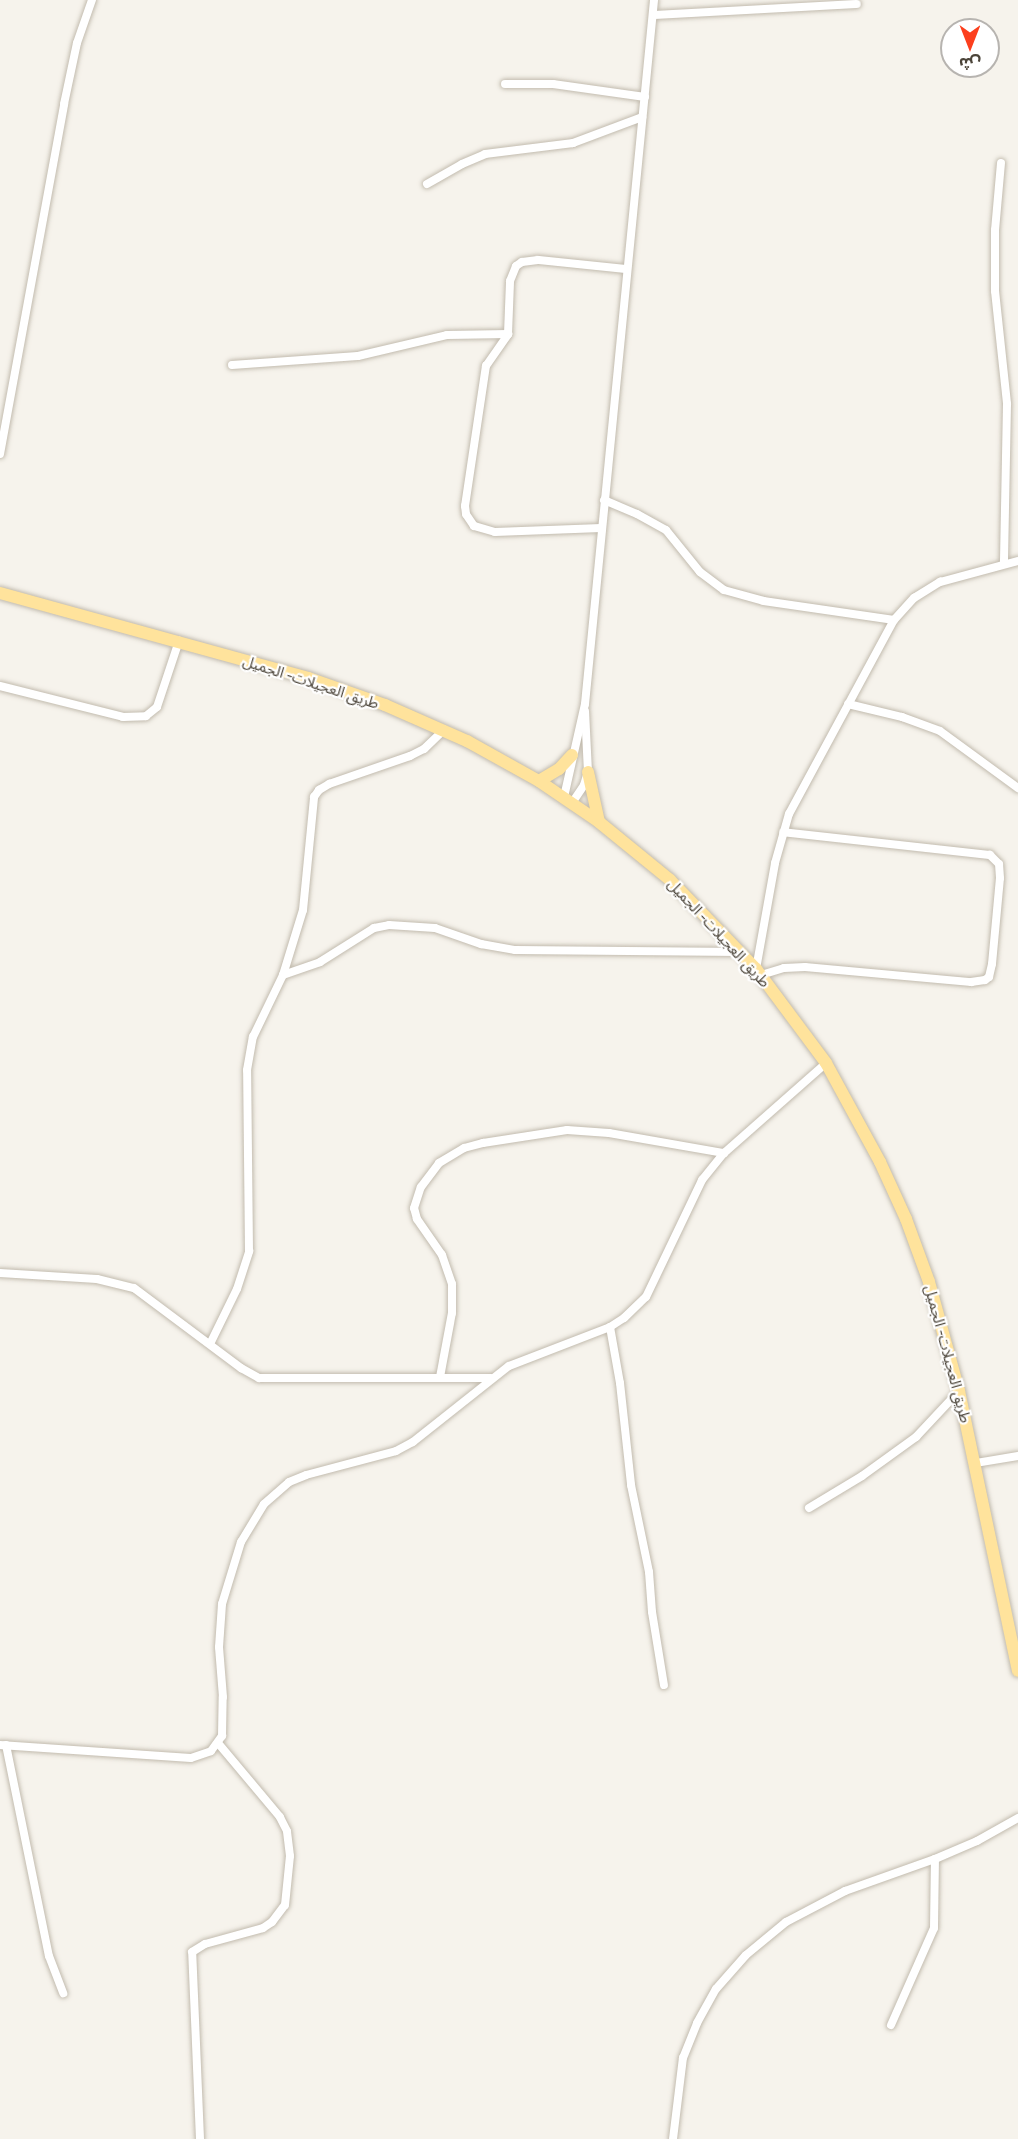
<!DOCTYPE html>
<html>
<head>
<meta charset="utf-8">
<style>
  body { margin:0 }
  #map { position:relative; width:1018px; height:2139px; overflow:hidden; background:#f6f3ec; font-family:"Golos Text","Noto Sans Arabic",sans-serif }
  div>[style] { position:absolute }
  .roads { filter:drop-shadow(0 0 2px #c2bbae) drop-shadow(0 0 2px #c2bbae) }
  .minor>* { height:8px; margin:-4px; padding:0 4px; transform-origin:4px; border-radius:4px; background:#fff }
  .primary>* { height:12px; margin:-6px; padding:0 6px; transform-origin:6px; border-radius:6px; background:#ffe39c }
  span { translate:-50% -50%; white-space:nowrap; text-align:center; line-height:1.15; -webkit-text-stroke:4.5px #fff; paint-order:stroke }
  .street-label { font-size:15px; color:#4b4439 }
  .north { position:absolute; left:940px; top:18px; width:60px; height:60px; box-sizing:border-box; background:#fff; border:2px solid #b7b4b0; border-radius:50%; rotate:180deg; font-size:16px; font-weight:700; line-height:24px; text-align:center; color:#4b4439 }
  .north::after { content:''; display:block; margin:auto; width:21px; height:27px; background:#fc3f1d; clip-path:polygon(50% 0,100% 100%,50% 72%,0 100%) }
</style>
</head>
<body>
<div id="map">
  <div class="roads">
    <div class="minor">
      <div style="left:654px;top:15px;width:203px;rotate:-3.1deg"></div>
      <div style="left:505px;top:84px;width:48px"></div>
      <div style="left:553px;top:84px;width:93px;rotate:8deg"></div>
      <div style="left:1001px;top:163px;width:67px;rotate:95.1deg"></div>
      <div style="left:995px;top:230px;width:61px;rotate:90deg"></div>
      <div style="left:995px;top:291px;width:114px;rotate:83.9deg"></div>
      <div style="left:1007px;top:404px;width:160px;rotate:91.1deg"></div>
      <div style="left:427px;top:184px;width:40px;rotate:-29.7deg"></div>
      <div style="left:462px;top:164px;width:25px;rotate:-23deg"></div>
      <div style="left:485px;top:154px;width:89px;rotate:-7.1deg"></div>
      <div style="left:573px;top:143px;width:74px;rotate:-20.6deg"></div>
      <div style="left:232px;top:365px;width:126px;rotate:-4.1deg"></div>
      <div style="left:358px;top:356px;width:91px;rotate:-13.3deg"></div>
      <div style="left:447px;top:335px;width:61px;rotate:-0.9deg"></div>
      <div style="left:0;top:454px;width:356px;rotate:-79.6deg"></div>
      <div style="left:64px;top:104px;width:62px;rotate:-78deg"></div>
      <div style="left:77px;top:43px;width:46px;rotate:-70.8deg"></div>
      <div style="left:604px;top:500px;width:36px;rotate:23deg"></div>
      <div style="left:637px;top:514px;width:33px;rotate:29deg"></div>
      <div style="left:666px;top:530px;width:54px;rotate:51deg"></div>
      <div style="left:700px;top:572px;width:30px;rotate:37deg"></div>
      <div style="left:724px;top:590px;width:41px;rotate:15.4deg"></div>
      <div style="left:764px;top:601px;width:131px;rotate:8.3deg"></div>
      <div style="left:601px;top:528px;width:106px;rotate:177.8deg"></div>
      <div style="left:495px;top:532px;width:22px;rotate:-164deg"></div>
      <div style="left:474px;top:526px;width:14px;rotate:-124deg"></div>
      <div style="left:466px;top:514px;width:8px;rotate:-97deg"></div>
      <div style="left:465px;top:506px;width:142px;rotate:-81.5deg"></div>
      <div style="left:486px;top:366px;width:39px;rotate:-55deg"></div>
      <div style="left:508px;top:334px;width:53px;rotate:-87.8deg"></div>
      <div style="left:510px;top:281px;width:16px;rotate:-68deg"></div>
      <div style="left:516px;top:266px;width:7px;rotate:-34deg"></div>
      <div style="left:522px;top:262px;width:16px;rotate:-7deg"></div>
      <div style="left:538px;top:260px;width:89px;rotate:5.8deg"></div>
      <div style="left:0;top:686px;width:127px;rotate:14.1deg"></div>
      <div style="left:123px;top:717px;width:23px;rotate:-2deg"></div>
      <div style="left:146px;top:716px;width:14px;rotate:-39deg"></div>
      <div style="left:157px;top:707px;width:70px;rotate:-71.6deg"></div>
      <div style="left:848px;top:704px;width:56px;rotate:13.5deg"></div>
      <div style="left:902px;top:717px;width:40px;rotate:20.2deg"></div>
      <div style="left:940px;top:731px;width:97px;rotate:36.2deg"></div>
      <div style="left:564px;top:797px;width:95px;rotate:-77.3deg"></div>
      <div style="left:585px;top:704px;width:707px;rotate:-84.4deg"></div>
      <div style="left:572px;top:803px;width:22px;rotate:-56deg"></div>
      <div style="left:584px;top:785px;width:14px;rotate:-73deg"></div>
      <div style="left:588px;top:772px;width:61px;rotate:-92.8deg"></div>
      <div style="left:756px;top:969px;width:108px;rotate:-79.8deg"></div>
      <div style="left:775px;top:863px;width:51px;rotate:-74.1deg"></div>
      <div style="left:789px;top:814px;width:221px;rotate:-61.6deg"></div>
      <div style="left:894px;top:620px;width:30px;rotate:-48deg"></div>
      <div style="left:914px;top:598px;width:31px;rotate:-32deg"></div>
      <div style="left:940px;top:582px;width:81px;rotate:-15.1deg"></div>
      <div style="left:283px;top:975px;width:39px;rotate:-19deg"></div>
      <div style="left:320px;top:962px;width:64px;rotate:-32.2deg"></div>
      <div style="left:374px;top:928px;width:15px;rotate:-11deg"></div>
      <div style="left:389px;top:925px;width:46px;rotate:3.7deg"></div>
      <div style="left:435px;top:928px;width:49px;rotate:19.2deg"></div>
      <div style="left:481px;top:944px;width:35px;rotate:10deg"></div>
      <div style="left:515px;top:950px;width:225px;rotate:0.5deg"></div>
      <div style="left:761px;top:975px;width:24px;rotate:-17deg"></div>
      <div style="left:784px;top:968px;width:21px;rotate:-3deg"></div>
      <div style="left:805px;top:967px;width:167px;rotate:5.2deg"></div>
      <div style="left:971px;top:982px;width:14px;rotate:-8deg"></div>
      <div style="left:985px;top:980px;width:5px;rotate:-37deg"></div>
      <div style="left:989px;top:977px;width:13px;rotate:-77deg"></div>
      <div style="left:992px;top:964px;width:86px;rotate:-84.7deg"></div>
      <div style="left:1000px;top:878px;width:14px;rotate:-94deg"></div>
      <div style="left:999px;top:864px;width:13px;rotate:-135deg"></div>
      <div style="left:990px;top:855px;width:208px;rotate:-173.7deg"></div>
      <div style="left:0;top:1273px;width:97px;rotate:3.5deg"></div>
      <div style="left:97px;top:1279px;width:38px;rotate:14deg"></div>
      <div style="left:134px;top:1288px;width:134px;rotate:36.8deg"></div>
      <div style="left:241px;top:1368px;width:21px;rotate:29deg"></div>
      <div style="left:259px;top:1378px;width:232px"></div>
      <div style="left:610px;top:1327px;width:57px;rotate:79.9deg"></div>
      <div style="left:620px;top:1383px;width:103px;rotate:83.8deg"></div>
      <div style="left:631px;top:1485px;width:89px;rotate:78.3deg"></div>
      <div style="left:649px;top:1572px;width:40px;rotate:85.7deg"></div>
      <div style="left:652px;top:1612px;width:74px;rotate:80.7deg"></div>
      <div style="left:210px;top:1344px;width:61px;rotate:-63.9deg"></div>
      <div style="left:237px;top:1289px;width:40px;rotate:-72deg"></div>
      <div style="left:249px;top:1251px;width:181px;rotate:-90.6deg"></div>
      <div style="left:247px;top:1070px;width:34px;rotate:-80deg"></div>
      <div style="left:253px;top:1037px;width:69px;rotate:-64.2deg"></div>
      <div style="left:283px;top:975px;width:68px;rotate:-72.9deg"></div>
      <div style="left:303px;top:910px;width:114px;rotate:-84.4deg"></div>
      <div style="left:314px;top:797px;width:9px;rotate:-54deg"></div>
      <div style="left:319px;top:790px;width:12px;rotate:-31deg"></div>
      <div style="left:329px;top:784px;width:86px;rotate:-19.1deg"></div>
      <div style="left:410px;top:756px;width:16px;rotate:-27deg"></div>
      <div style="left:424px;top:749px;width:28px;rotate:-44deg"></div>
      <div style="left:440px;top:1377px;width:65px;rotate:-79.4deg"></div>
      <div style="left:452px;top:1313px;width:29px;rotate:-90deg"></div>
      <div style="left:452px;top:1284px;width:31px;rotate:-109deg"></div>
      <div style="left:442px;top:1255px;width:44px;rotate:-124.8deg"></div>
      <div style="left:417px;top:1219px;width:11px;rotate:-105deg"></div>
      <div style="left:414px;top:1208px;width:22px;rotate:-72deg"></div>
      <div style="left:421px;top:1187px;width:30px;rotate:-53deg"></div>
      <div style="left:439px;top:1163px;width:29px;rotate:-31deg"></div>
      <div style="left:464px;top:1148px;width:20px;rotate:-15deg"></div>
      <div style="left:483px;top:1143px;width:85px;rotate:-8.8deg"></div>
      <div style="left:567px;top:1130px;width:42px;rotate:4.1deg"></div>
      <div style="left:609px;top:1133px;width:117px;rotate:9.9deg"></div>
      <div style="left:976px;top:1463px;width:43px;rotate:-9.5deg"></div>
      <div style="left:809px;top:1508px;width:62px;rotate:-31.1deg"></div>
      <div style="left:862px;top:1476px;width:67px;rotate:-35.8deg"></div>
      <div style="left:916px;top:1437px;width:63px;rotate:-46.9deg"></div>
      <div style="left:0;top:1745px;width:191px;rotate:3.9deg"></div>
      <div style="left:191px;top:1758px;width:21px;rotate:-19deg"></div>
      <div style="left:211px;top:1751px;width:19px;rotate:-54deg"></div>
      <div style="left:222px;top:1736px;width:39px;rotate:-89deg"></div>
      <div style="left:223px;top:1697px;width:50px;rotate:-94.6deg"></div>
      <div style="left:219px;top:1647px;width:43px;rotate:-86deg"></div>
      <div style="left:222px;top:1604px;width:65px;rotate:-73deg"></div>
      <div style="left:241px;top:1542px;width:44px;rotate:-58.8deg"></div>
      <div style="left:264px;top:1504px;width:33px;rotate:-41deg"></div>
      <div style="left:289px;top:1482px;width:18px;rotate:-22deg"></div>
      <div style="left:306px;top:1475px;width:93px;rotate:-14.9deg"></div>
      <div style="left:396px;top:1451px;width:19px;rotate:-28deg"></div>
      <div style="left:413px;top:1442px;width:122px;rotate:-38.4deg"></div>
      <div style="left:509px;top:1366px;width:108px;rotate:-21.1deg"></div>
      <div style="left:610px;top:1327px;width:17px;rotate:-33deg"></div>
      <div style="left:624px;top:1318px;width:30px;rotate:-44deg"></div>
      <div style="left:646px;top:1297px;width:130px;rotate:-64.4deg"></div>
      <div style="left:702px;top:1180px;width:35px;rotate:-51deg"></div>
      <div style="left:724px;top:1153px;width:136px;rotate:-41.4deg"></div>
      <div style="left:6px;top:1745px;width:215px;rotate:78.5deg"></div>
      <div style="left:49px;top:1956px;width:40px;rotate:69deg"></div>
      <div style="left:891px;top:2025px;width:106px;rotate:-66.1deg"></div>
      <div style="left:934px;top:1928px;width:69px;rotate:-89.2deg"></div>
      <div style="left:200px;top:2139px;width:187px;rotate:-92.4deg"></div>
      <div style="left:192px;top:1952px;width:15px;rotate:-32deg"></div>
      <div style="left:205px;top:1944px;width:60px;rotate:-15.4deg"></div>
      <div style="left:263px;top:1928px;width:11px;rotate:-34deg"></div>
      <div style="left:272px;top:1922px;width:21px;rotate:-53deg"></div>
      <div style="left:285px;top:1905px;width:49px;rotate:-84.2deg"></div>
      <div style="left:290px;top:1856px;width:25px;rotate:-97deg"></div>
      <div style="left:287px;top:1831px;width:16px;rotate:-117deg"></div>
      <div style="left:280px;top:1817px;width:97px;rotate:-130deg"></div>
      <div style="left:673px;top:2139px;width:82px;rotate:-83deg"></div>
      <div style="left:683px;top:2058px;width:38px;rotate:-68deg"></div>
      <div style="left:697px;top:2023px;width:39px;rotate:-61deg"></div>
      <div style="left:716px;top:1989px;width:45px;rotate:-48.6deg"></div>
      <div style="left:746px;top:1955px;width:52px;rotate:-39.5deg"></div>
      <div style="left:786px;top:1922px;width:67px;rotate:-27.7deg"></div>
      <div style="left:845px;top:1891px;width:96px;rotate:-19.6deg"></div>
      <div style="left:935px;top:1859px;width:46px;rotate:-23.2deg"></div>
      <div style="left:977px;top:1841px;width:47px;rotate:-29.3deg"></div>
    </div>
    <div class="primary">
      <div style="left:0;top:593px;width:320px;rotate:15.4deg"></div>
      <div style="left:308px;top:678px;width:82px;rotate:19.3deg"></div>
      <div style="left:385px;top:705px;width:90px;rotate:23.7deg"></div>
      <div style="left:467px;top:741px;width:82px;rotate:29.1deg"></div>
      <div style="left:539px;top:781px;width:73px;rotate:34.3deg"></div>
      <div style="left:599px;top:822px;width:92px;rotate:39.2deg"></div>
      <div style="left:670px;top:880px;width:124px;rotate:46deg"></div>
      <div style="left:756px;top:969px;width:117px;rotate:53.3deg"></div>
      <div style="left:826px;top:1063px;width:113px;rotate:61.4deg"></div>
      <div style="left:880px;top:1162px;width:63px;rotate:65.5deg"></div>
      <div style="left:906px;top:1219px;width:67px;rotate:69.9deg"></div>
      <div style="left:929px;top:1282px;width:113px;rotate:74.6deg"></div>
      <div style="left:959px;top:1391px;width:286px;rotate:78.1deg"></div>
      <div style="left:588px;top:772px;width:51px;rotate:77.6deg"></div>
      <div style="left:539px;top:781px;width:23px;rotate:-31deg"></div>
      <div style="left:559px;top:769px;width:19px;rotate:-47deg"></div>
    </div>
  </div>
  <div class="street-label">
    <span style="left:311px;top:682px;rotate:18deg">طريق العجيلات- الجميل</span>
    <span style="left:719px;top:933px;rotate:47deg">طريق العجيلات- الجميل</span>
    <span style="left:948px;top:1354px;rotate:75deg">طريق العجيلات- الجميل</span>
  </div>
  <div class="north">ش</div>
</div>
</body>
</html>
